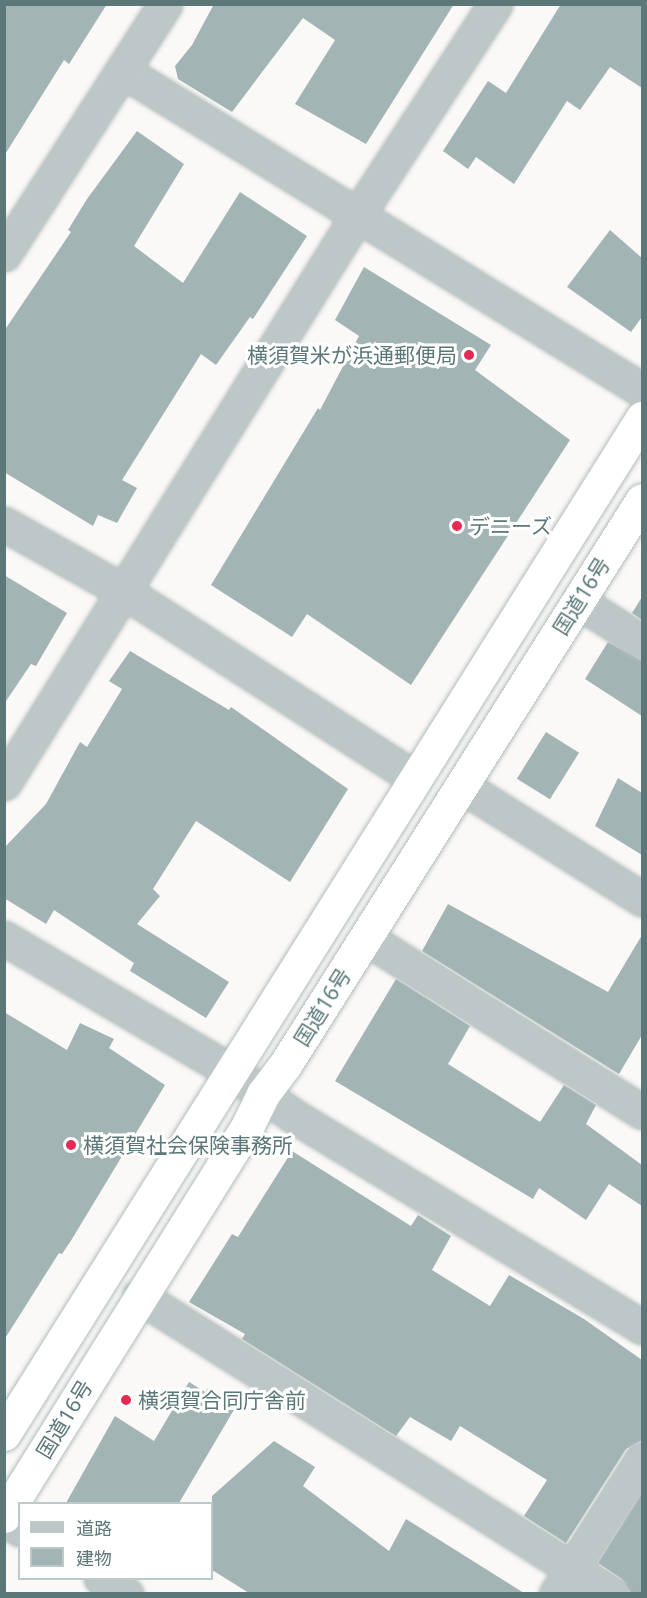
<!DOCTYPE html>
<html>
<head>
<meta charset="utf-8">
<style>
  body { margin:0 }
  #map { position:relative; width:647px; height:1598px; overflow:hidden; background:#faf9f7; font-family:"Noto Sans","Noto Sans JP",sans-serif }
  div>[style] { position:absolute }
  .building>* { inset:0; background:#a2b4b4; transform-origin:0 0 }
  .roads { filter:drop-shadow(0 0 2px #b3bcbc) drop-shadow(0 0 2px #b3bcbc) }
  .minor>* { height:33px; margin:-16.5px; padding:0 16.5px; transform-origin:16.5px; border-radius:16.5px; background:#bdc7c7 }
  .highway>* { height:33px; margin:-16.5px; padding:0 16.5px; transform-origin:16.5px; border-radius:16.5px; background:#fff }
  .dots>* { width:16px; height:16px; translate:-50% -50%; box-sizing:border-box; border:3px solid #fff; border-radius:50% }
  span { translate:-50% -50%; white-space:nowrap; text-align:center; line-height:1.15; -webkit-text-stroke:6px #fff; paint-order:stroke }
  .poi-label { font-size:21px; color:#5b7777 }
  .right { translate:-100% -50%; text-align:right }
  .left { translate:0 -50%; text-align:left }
  .street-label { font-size:21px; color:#5b7777 }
  .frame { position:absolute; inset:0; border:6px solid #5b7777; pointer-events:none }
  .legend { position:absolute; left:18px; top:1502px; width:195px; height:78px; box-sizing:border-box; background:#fff; border:2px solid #bdc9c9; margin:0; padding:8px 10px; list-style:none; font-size:18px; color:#5b7777 }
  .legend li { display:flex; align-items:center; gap:12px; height:30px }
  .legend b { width:30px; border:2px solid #bdc9c9 }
</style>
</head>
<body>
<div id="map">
  <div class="building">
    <div style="clip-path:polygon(4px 4px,107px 4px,69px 64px,64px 60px,4px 156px)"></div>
    <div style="clip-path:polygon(214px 4px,454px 4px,366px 144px,295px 104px,335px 40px,303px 18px,232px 112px,178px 79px,175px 66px,192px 45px)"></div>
    <div style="clip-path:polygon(561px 4px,642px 4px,642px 88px,610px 67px,580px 110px,567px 101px,514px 184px,476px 157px,468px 169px,443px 151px,488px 81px,506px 93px)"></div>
    <div style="clip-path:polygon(137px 131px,184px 164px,134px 246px,183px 283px,240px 192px,307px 236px,253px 319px,250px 317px,216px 365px,201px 354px,122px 480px,137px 488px,117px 523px,98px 515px,93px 526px,4px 472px,4px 331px,71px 232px,68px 230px,87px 199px)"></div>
    <div style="clip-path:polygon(610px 230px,642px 258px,642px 317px,631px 332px,567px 287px)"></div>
    <div style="clip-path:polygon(364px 267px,491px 345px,475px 370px,570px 440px,411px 685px,307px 614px,292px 637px,211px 585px,318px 408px,320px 410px,359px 336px,335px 320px)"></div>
    <div style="clip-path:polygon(4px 575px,67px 613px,36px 666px,31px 664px,4px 704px)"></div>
    <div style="clip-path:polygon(642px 597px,642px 620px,632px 613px)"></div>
    <div style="clip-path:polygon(608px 642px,642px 661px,642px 716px,585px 679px)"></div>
    <div style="clip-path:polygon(130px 651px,229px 710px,231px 707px,348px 789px,290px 882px,196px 821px,153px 889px,160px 896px,137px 924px,229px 982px,206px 1018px,130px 971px,134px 963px,54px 910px,46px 924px,4px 898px,4px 848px,46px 804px,80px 742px,87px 747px,122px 689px,109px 681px)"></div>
    <div style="left:546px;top:732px;width:39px;height:55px;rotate:32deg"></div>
    <div style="clip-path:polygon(618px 778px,642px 793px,642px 855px,595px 826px)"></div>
    <div style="clip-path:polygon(448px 904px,608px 992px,642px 935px,642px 1035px,619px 1074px,422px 951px)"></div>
    <div style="clip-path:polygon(396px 979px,470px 1026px,448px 1064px,540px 1122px,564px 1085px,596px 1105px,586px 1124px,642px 1165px,642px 1206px,609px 1184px,586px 1220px,539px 1188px,533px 1199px,335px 1081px)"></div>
    <div style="clip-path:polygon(4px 1012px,67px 1050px,80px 1023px,114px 1039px,109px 1048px,165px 1085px,72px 1239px,62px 1254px,59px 1253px,4px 1340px)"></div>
    <div style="clip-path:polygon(292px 1151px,411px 1226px,418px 1215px,451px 1236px,432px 1270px,490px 1306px,509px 1275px,584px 1319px,642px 1360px,642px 1440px,626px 1449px,566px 1543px,524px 1516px,547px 1480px,460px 1426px,451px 1441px,410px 1417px,396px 1436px,242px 1339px,245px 1334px,189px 1302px,232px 1234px,238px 1237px)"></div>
    <div style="clip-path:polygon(189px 1382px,205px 1392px,208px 1388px,235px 1408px,179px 1503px,66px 1503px,115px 1416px,154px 1441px)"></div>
    <div style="clip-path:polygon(274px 1441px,315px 1467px,303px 1486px,389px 1551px,406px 1519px,524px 1593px,249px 1593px,212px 1570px,212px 1496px)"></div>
    <div style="clip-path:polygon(642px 1493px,642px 1593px,631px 1593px,622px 1579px,598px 1563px)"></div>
  </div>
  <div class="roads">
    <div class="minor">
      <div style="left:123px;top:71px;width:609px;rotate:31.58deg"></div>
      <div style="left:4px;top:254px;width:297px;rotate:-57.2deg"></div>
      <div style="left:4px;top:524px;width:139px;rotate:29.3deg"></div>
      <div style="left:125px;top:592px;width:342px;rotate:32.7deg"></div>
      <div style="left:578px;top:601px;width:76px;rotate:32.6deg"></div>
      <div style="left:4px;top:783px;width:668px;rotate:-58.09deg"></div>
      <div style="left:357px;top:216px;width:253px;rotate:-56.9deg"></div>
      <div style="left:462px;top:786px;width:213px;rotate:32.1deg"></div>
      <div style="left:4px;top:938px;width:264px;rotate:30.4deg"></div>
      <div style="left:232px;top:1072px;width:74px;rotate:35.6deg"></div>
      <div style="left:292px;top:1115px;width:409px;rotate:31.2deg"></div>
      <div style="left:366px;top:938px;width:326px;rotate:32.2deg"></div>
      <div style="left:139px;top:1296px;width:559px;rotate:32.21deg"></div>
      <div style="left:4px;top:1518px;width:19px;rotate:35deg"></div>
      <div style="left:101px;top:1578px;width:30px;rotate:33deg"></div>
      <div style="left:556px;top:1594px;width:160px;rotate:-57.5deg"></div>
    </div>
    <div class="highway">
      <div style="left:4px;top:1434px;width:1200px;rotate:-57.87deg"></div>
      <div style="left:4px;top:1516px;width:456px;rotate:-58deg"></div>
      <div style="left:246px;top:1129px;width:39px;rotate:-64deg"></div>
      <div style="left:263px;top:1094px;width:36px;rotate:-53deg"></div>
      <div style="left:285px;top:1065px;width:668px;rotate:-57.71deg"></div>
    </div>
  </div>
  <div class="dots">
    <div style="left:469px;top:355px;background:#e72a52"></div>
    <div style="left:457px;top:526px;background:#e72a52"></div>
    <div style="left:71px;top:1145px;background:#e72a52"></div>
    <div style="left:126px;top:1400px;background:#e72a52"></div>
  </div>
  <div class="poi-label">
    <span class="right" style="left:457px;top:355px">横須賀米が浜通郵便局</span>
    <span class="left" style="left:469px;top:526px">デニーズ</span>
    <span class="left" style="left:83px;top:1145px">横須賀社会保険事務所</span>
    <span class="left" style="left:138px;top:1400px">横須賀合同庁舎前</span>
  </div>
  <div class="street-label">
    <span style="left:581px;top:596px;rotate:-58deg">国道16号</span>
    <span style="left:322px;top:1007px;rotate:-58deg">国道16号</span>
    <span style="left:64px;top:1419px;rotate:-59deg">国道16号</span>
  </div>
  <div class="frame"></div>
  <ul class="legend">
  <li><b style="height:8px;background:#bdc7c7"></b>道路</li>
  <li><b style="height:16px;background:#a2b4b4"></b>建物</li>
  </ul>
</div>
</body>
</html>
